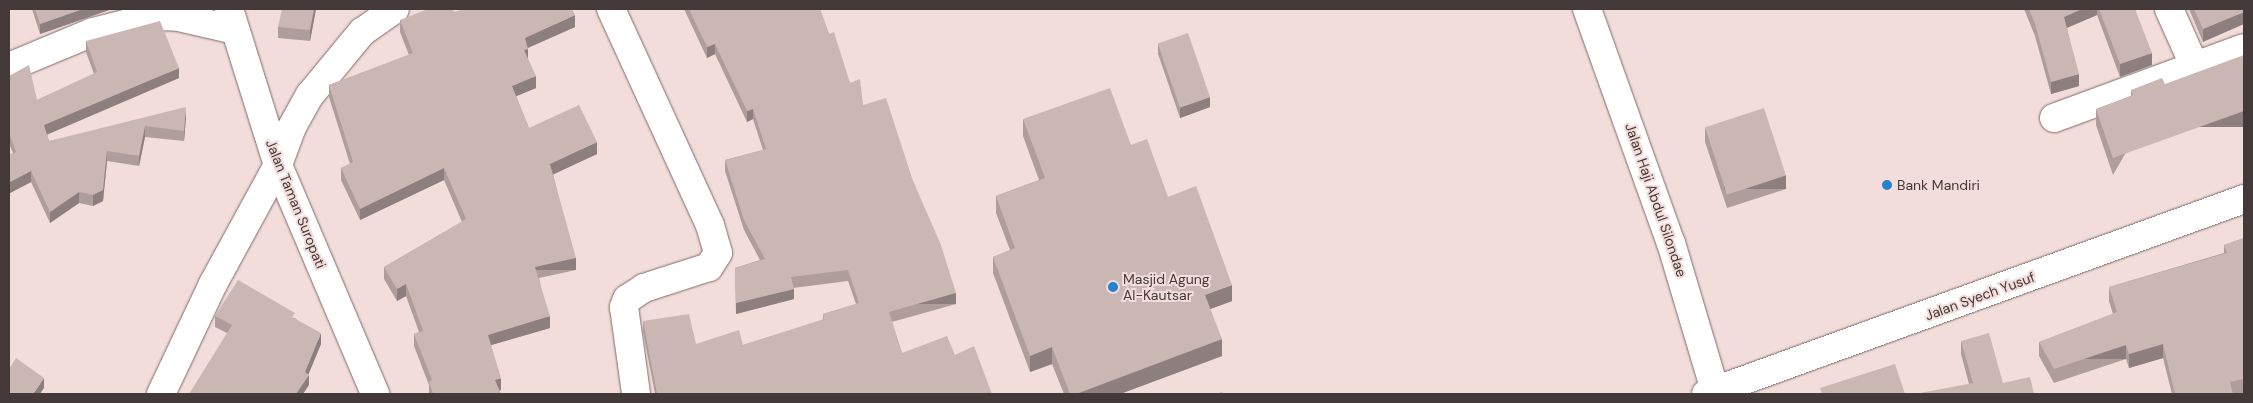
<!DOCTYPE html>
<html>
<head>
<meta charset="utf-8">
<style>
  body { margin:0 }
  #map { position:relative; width:2253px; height:403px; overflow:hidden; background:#f3dddb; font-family:"DM Sans",sans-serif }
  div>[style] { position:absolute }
  .roads { filter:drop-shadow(0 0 1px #7e6b69) drop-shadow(0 0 1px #7e6b69) }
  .minor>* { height:28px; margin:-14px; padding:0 14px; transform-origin:14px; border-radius:14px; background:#fff }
  .tertiary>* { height:28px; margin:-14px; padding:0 14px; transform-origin:14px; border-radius:14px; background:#fff }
  .trunk>* { height:28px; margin:-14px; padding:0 14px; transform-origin:14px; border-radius:14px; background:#fff }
  .wall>* { inset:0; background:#ae9d9a }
  .shaded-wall>* { inset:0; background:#8d7f7d; transform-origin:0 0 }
  .building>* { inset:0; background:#cab6b3; transform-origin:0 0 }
  .dots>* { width:14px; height:14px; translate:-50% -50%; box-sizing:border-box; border:2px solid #f3dddb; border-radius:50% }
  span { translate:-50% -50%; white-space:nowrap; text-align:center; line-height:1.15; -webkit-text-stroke:4px #f3dddb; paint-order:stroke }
  .poi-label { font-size:14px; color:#423938 }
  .left { translate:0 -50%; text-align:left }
  .street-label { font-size:14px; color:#423938 }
  .frame { position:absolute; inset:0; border:10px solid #423938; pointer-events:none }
</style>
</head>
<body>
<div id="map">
  <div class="roads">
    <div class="minor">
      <div style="left:611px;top:9px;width:238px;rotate:65.4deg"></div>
      <div style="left:710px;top:225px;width:29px;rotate:74deg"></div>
      <div style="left:718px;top:253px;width:17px;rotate:123deg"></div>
      <div style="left:709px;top:267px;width:68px;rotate:162.1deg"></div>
      <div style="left:644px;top:288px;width:20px;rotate:147deg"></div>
      <div style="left:627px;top:299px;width:9px;rotate:111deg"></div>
      <div style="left:624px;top:307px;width:88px;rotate:82.1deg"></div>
      <div style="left:2169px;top:9px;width:61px;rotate:65.9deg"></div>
      <div style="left:9px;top:67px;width:91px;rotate:-22.6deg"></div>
      <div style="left:93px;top:32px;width:65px;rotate:-14.3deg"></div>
      <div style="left:156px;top:16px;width:23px;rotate:2deg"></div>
      <div style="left:179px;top:17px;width:57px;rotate:13.1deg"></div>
      <div style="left:2054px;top:118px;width:202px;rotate:-20.2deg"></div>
      <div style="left:161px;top:394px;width:122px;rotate:-64.7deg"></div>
      <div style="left:213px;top:284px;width:136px;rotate:-61.4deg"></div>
      <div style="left:278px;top:165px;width:40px;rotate:-69.8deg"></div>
      <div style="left:292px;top:127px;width:37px;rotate:-61deg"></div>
      <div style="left:310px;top:95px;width:82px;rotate:-50.5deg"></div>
      <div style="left:362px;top:32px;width:40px;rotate:-34.9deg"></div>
    </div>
    <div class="tertiary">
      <div style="left:229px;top:9px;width:164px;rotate:72.6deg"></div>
      <div style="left:278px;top:165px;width:249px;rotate:67deg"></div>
      <div style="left:1706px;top:394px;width:572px;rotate:-19.92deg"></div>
    </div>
    <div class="trunk">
      <div style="left:1587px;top:9px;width:249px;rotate:70.3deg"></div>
      <div style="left:1671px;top:243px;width:158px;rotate:73.4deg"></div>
    </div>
  </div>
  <div class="wall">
    <div style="clip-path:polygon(32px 9px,109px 9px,109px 10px,40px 34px)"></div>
    <div style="clip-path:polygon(316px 9px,310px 41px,278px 38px,278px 27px)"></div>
    <div style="clip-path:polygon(684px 9px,820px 9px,829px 34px,850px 83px,863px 105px,913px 181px,956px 304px,892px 322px,902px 353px,955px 355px,992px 394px,655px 394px,643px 332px,643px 321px,696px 344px,743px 345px,823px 320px,823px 314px,856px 304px,848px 281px,793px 288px,794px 299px,736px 314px,735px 268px,760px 260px,744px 230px,725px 171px,725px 160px,763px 150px,753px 119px,747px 122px,715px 54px,707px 58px)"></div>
    <div style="clip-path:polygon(2024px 9px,2135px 9px,2152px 65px,2120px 77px,2097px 15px,2067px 28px,2079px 86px,2051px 94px,2035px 36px)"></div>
    <div style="clip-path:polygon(2189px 9px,2244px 9px,2203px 42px)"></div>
    <div style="clip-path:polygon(454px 12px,575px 27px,528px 48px,528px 59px,536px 88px,516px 96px,529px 128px,597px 154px,553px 174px,576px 270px,539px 278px,550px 328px,491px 345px,501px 390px,499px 391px,501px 394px,429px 394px,429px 385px,414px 346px,414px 334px,419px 332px,406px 296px,397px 301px,384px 279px,384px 267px,462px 222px,444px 180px,360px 220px,341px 180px,341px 168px,350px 164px,329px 97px,329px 85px,409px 55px,400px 32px,400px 20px)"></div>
    <div style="clip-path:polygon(86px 41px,179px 78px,47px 134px,49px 141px,186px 117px,184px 141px,145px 137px,139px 166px,107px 161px,103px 201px,93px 206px,79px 203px,50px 223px,31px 182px,10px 193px,9px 191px,9px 155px,13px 153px,9px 144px,9px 76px,37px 100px,94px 74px,86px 52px)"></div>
    <div style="clip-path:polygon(1158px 43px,1210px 107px,1180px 118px,1158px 54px)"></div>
    <div style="clip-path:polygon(2165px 84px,2113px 175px,2096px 125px,2096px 109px,2131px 96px,2131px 90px)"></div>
    <div style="clip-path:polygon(1023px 119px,1131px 145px,1168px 197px,1232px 301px,1210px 309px,1222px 356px,1120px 394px,1064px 394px,1052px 364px,1030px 372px,993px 273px,993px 257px,1010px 250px,996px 213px,996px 196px,1039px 180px,1023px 136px)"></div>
    <div style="clip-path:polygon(1705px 128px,1786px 189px,1727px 208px,1705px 142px)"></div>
    <div style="clip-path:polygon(2244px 238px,2244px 393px,2238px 394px,2172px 394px,2163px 358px,2129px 368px,2126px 359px,2054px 383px,2039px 356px,2039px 342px,2113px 314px,2109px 301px,2109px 287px,2224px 253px,2224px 245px)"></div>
    <div style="clip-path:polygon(215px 316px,295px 318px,321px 344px,308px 374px,309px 385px,227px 333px,215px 327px)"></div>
    <div style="clip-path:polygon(1961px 341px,2003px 383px,1969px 384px,1961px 354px)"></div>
  </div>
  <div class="shaded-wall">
    <div style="clip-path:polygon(83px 9px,109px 9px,109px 10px,40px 34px,40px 24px)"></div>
    <div style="clip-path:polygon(314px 9px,316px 9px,310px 41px,310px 30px)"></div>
    <div style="clip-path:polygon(2082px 9px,2097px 9px,2097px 15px,2064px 29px,2064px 17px)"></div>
    <div style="clip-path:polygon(2244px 12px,2244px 24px,2203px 42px,2203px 29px)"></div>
    <div style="clip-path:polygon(575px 15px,575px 27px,525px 49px,525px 38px)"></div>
    <div style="clip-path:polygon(715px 44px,715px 54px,707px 58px,707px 47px)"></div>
    <div style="clip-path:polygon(528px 49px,528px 61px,524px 50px)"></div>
    <div style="clip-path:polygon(2152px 53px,2152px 65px,2120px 77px,2120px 64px)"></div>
    <div style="clip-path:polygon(179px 68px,179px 78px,44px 136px,44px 125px)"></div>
    <div style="clip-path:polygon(2079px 74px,2079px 86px,2051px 94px,2051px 82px)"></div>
    <div style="clip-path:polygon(536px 76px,536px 88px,512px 98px,512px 86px)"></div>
    <div style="clip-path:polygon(1210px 97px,1210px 107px,1180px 118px,1180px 107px)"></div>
    <div style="clip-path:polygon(186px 107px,186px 117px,184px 141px,184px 131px)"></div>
    <div style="clip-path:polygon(753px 109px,753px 119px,747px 122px,747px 111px)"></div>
    <div style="left:2244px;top:111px;width:16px;height:139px;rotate:90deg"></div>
    <div style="clip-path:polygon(145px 126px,145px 137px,139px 166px,139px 156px)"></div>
    <div style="clip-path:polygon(597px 142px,597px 154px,550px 176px,550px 164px)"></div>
    <div style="clip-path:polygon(107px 151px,107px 161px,103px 201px,93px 206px,93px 195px)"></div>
    <div style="clip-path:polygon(444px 168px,444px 180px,360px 220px,360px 209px)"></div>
    <div style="clip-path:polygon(31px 171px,31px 182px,10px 193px,10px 182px)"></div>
    <div style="left:1786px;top:175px;width:14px;height:62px;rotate:90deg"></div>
    <div style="clip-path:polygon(79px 192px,79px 203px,50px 223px,50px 212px)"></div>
    <div style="left:576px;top:258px;width:12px;height:42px;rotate:90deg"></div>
    <div style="clip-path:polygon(406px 284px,406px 296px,397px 301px,397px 289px)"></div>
    <div style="clip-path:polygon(1232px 285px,1232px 301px,1205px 311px,1205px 295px)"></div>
    <div style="clip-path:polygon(794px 289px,794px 299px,736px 314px,736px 303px)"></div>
    <div style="left:956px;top:293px;width:11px;height:70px;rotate:90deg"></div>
    <div style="clip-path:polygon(550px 316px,550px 328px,488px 346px,488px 335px)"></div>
    <div style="clip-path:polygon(321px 333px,321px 344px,307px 378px,309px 375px,309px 385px,303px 394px,296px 394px)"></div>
    <div style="clip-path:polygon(1222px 339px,1222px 356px,1120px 394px,1076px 394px)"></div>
    <div style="clip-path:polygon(2163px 344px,2163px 358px,2129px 368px,2129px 354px)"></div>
    <div style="left:2126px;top:345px;width:14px;height:76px;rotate:90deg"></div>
    <div style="clip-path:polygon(1052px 347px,1052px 364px,1030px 372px,1030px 356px)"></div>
    <div style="clip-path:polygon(44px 378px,44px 388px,40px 394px,33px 394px)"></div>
    <div style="clip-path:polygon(501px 378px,501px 390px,495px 392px,495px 380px)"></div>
  </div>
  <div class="building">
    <div style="clip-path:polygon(35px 9px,83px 9px,40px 24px)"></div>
    <div style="clip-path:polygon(282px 9px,314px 9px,310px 30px,278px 27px)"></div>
    <div style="clip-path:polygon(428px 9px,453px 9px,454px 12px,464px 9px,572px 9px,575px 15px,525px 38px,528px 49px,524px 50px,536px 76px,512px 86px,529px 128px,579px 105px,597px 142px,550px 164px,576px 258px,535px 267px,550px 316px,488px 335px,501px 378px,495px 380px,501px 394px,433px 394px,429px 382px,432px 380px,414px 334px,423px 331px,406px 284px,397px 289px,384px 267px,466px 219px,444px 168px,360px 209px,341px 168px,353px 162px,329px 85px,413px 53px,400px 20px)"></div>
    <div style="clip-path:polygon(689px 9px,820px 9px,829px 34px,834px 32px,850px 83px,860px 79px,863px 105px,886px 98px,913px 181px,941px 245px,956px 293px,889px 312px,902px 353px,947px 336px,955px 355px,974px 346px,992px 394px,657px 394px,643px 321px,689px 314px,696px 344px,739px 330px,743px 345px,824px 319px,823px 314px,859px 303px,848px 270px,791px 277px,794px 289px,736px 303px,735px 268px,765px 259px,744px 220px,725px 160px,766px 149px,753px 109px,747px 111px,715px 44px,707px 47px)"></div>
    <div style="clip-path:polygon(2029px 9px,2082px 9px,2064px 17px,2079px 74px,2051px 82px,2035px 24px)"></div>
    <div style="clip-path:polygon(2099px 9px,2135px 9px,2152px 53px,2120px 64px)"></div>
    <div style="clip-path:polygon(2194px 9px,2244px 9px,2244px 12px,2203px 29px)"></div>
    <div style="clip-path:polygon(160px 21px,179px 68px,44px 125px,49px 141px,186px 107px,184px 131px,145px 126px,139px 156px,107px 151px,103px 190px,93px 195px,79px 192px,50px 212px,31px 171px,10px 182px,9px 180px,9px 155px,16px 152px,9px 133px,9px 76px,29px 65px,37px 100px,97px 72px,86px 41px)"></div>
    <div style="left:1188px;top:33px;width:68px;height:32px;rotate:71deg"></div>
    <div style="clip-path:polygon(2244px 55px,2244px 111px,2113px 158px,2096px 109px,2133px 95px,2131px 90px,2162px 78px,2165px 84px)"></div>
    <div style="clip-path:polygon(1110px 88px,1131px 145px,1147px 139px,1168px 197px,1196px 186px,1232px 285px,1205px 295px,1222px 339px,1076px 394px,1070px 394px,1052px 347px,1030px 356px,993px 257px,1015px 248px,996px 196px,1045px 178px,1023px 119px)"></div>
    <div style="left:1764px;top:108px;width:71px;height:62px;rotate:72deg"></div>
    <div style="clip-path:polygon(2244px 238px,2244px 379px,2230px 382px,2233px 394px,2175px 394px,2163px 344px,2129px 354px,2126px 345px,2054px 369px,2039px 342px,2117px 312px,2109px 287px,2227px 253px,2224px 245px)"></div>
    <div style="clip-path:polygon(238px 280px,295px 313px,292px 317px,321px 333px,305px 372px,309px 375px,296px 394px,189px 394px,232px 325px,215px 316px)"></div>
    <div style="clip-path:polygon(1989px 333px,2003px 383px,2030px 377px,2034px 394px,1915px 394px,1973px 383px,1961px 341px)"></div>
    <div style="clip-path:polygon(16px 358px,44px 378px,33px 394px,9px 394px,9px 369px)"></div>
    <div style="clip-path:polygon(1895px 364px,1905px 394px,1822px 394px,1820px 388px)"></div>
    <div style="clip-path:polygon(1222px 392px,1223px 394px,1215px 394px)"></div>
  </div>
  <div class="dots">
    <div style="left:1887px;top:185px;background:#2781ce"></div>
    <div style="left:1113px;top:287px;background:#2781ce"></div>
  </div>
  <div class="poi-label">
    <span class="left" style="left:1897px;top:185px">Bank Mandiri</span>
    <span class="left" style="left:1123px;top:287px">Masjid Agung<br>Al-Kautsar</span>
  </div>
  <div class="street-label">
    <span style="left:1656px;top:200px;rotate:71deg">Jalan Haji Abdul Silondae</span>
    <span style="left:296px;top:204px;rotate:68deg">Jalan Taman Suropati</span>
    <span style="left:1980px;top:296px;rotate:-20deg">Jalan Syech Yusuf</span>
  </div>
  <div class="frame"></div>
</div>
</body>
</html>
